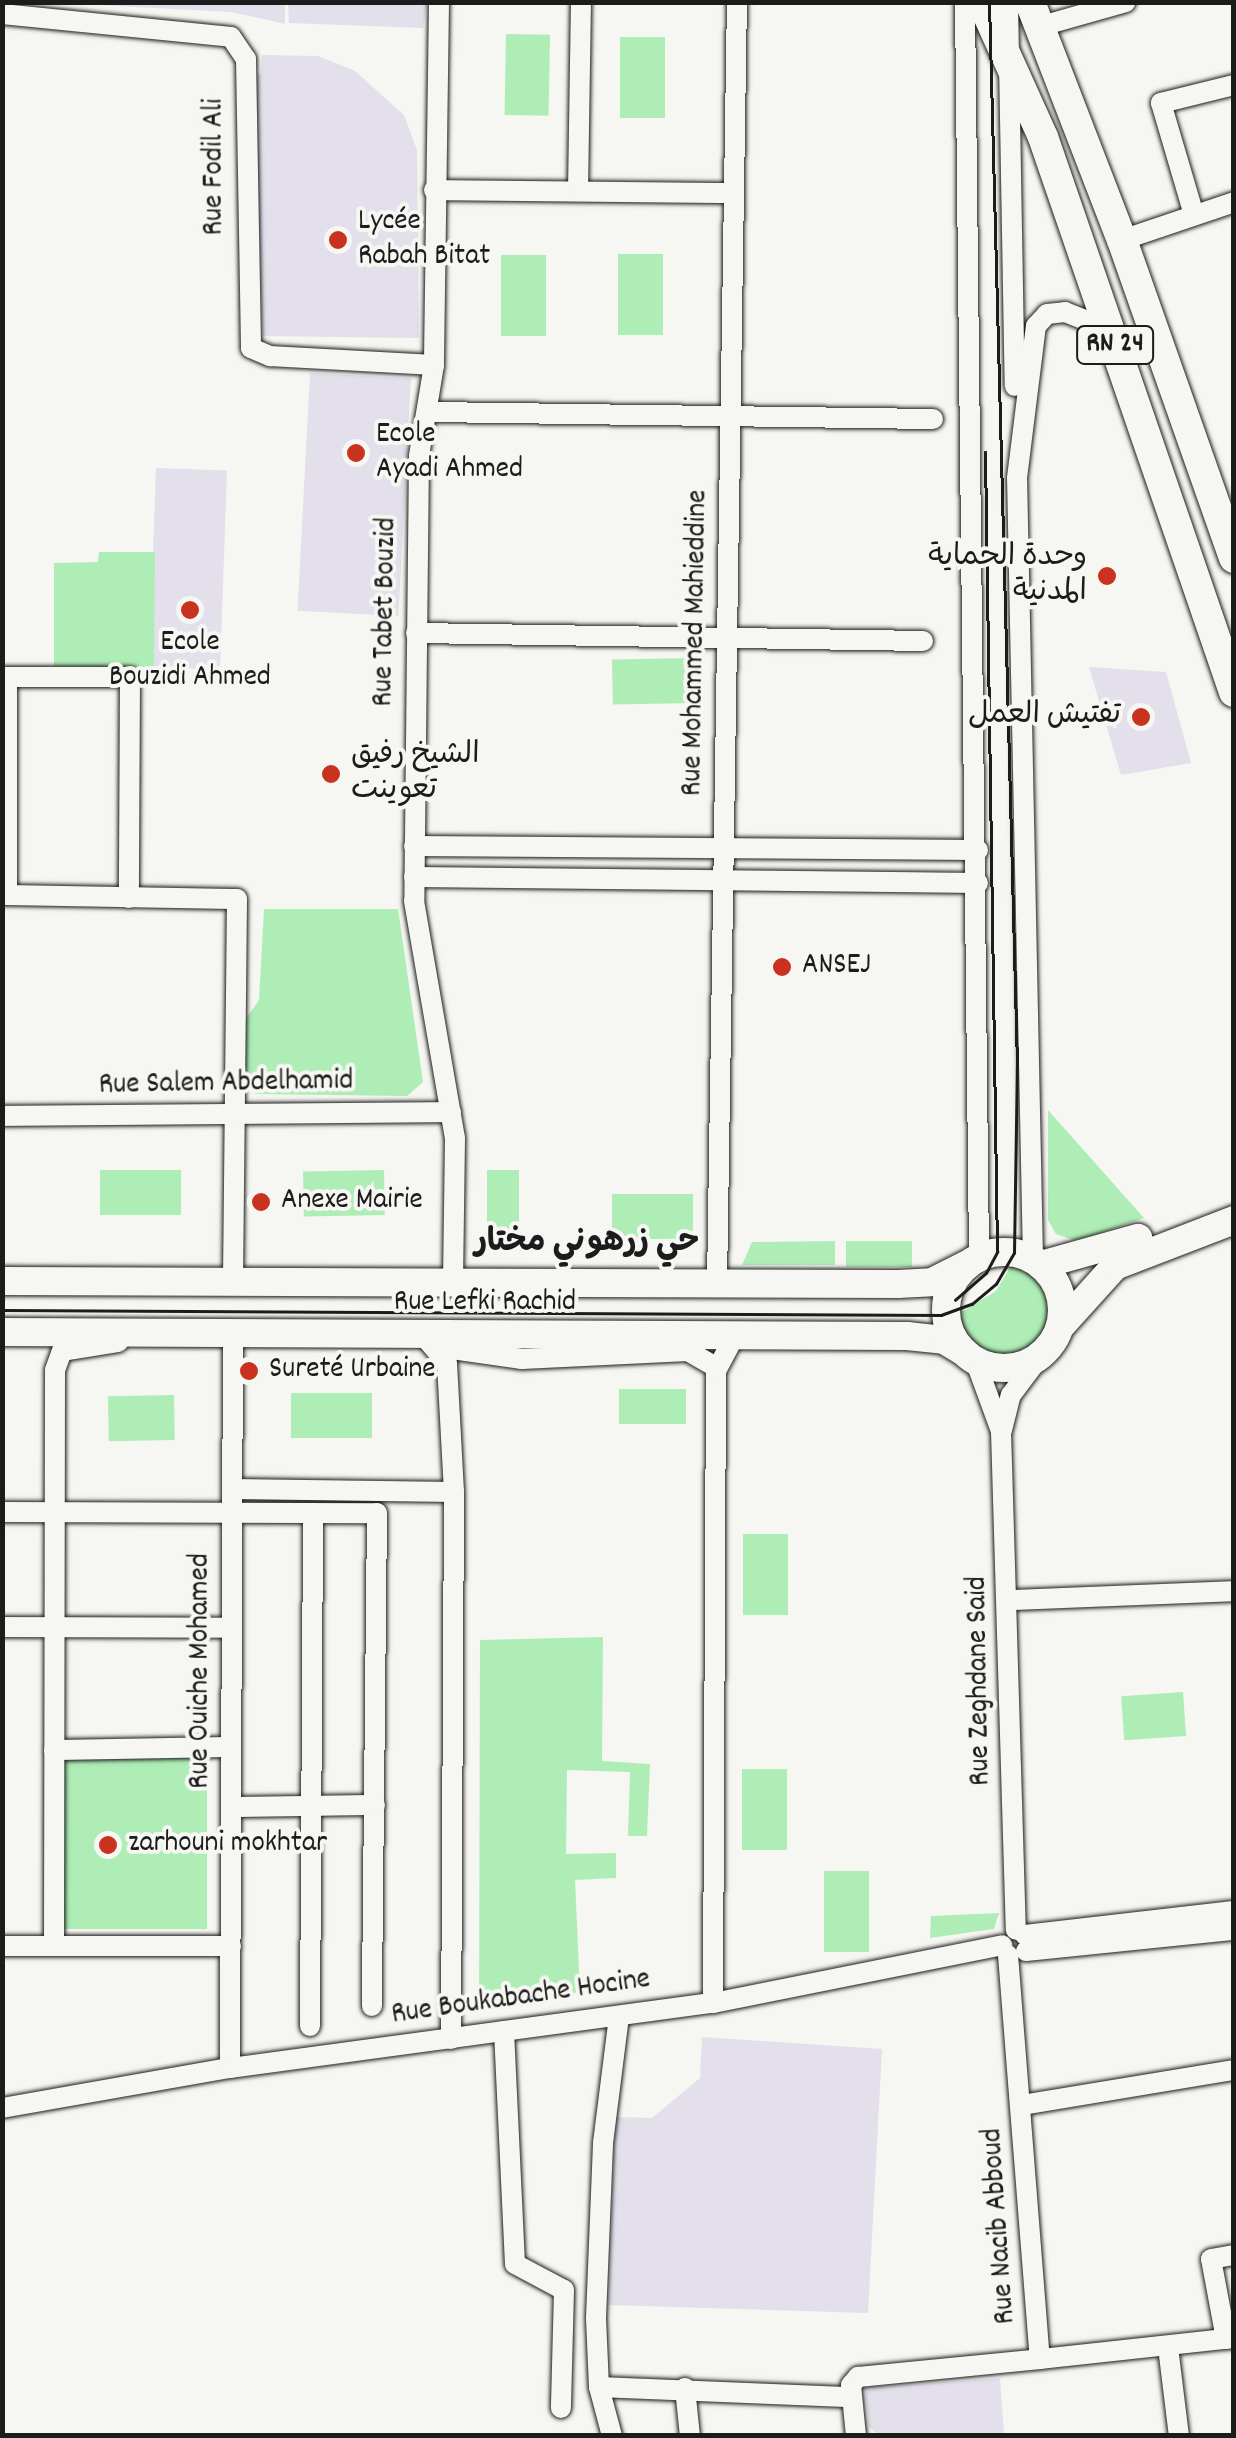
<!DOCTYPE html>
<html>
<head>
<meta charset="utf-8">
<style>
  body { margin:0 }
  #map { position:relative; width:1236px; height:2438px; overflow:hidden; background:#f6f6f2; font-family:Dekko,"Playpen Sans Arabic",sans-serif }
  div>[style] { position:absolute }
  .built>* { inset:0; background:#e3dfeb; transform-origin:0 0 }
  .green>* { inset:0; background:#aeeeb6; transform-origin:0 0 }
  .roads { filter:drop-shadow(0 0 2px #1c1c1c) drop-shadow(0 0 2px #1c1c1c) }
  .street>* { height:20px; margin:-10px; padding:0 10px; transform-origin:10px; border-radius:10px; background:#f6f6f2 }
  .secondary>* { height:28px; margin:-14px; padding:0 14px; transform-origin:14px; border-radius:14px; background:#f6f6f2 }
  .secondary>.ring { margin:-14px; padding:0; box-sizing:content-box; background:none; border:28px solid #f6f6f2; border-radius:50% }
  .primary>* { height:30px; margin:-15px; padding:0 15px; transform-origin:15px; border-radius:15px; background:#f6f6f2 }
  .tram>* { height:2.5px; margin:-1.25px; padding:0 1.25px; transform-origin:1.25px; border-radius:1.25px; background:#1c1c1c }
  .dots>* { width:28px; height:28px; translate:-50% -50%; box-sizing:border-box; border:5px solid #f6f6f2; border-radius:50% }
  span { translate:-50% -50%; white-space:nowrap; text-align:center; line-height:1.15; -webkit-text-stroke:8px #f6f6f2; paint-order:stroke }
  .shield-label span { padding:2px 8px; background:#f6f6f2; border:2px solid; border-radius:8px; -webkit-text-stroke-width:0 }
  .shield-label { font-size:28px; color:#1c1c1c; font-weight:700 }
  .street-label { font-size:30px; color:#1c1c1c }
  .poi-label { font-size:30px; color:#1c1c1c }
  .left { translate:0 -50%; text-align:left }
  .right { translate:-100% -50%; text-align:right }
  .neighbourhood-label { font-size:32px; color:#1c1c1c; font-weight:700 }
  .frame { position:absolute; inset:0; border:5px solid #1c1c1c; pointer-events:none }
</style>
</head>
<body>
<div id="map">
  <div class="built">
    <div style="clip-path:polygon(58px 3px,285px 3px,285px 24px,231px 12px)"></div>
    <div style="clip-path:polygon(288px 3px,288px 2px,427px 3px,423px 28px,289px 23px)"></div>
    <div style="clip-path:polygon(262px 55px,318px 56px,355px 71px,404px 115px,417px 150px,419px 338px,263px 336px,254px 75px,261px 74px)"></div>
    <div style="left:310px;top:373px;width:101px;height:238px;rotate:3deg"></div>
    <div style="left:156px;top:468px;width:71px;height:199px;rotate:2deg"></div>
    <div style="clip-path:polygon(1089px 667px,1166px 672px,1191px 763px,1121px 775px)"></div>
    <div style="clip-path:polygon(702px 2037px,882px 2049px,868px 2313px,609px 2305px,615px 2117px,652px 2118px,700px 2078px)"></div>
    <div style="clip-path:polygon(1000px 2378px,1004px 2435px,878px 2435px,869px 2427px,865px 2388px)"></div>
  </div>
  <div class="green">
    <div style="left:506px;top:34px;width:44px;height:81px;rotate:1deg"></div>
    <div style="left:620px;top:37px;width:45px;height:81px"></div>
    <div style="left:618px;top:254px;width:45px;height:81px"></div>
    <div style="left:501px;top:255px;width:45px;height:81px"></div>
    <div style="clip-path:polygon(99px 552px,155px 552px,154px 667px,54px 666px,54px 563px,98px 562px)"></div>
    <div style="left:693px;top:658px;width:45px;height:81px;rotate:89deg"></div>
    <div style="clip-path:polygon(264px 909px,398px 909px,423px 1082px,407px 1096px,255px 1094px,244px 1068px,245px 1020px,259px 1000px)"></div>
    <div style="clip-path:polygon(1048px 1110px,1144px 1218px,1076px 1241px,1056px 1234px,1048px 1220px)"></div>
    <div style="left:181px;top:1170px;width:45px;height:81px;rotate:90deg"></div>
    <div style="left:384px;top:1170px;width:45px;height:81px;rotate:89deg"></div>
    <div style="left:487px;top:1170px;width:32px;height:63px"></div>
    <div style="left:693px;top:1194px;width:45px;height:81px;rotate:90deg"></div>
    <div style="clip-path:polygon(835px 1241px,835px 1265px,742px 1265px,752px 1242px)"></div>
    <div style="left:846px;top:1241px;width:66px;height:26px"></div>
    <div style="clip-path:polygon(1014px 1261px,1046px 1282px,1053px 1315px,1039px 1344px,1012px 1358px,996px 1358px,968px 1344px,955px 1316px,996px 1291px)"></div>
    <div style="left:619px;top:1389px;width:67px;height:35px"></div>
    <div style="left:372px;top:1393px;width:45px;height:81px;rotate:90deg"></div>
    <div style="left:174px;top:1395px;width:45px;height:66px;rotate:89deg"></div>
    <div style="left:743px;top:1534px;width:45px;height:81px"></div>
    <div style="clip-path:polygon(603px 1637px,602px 1761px,650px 1764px,647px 1836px,628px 1836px,630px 1772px,567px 1770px,566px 1854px,616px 1853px,616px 1878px,575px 1880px,580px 1992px,479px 2009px,480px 1640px)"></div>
    <div style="left:1183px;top:1692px;width:44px;height:62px;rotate:86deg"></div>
    <div style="left:207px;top:1758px;width:171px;height:145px;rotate:90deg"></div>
    <div style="left:742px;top:1769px;width:45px;height:81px"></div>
    <div style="left:824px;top:1871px;width:45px;height:81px"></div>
    <div style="clip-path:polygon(999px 1913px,994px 1929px,930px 1938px,931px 1916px)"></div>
  </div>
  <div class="roads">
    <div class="street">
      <div style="left:439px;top:2px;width:363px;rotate:90.8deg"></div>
      <div style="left:434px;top:365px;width:92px;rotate:99.4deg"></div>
      <div style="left:419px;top:456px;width:445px;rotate:90.6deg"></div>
      <div style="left:414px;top:901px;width:241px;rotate:80.2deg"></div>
      <div style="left:455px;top:1138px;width:144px;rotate:90.8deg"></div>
      <div style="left:965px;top:2px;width:1256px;rotate:89.36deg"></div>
      <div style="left:1008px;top:2px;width:384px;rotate:89deg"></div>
      <div style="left:2px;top:14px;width:230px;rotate:5.7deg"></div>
      <div style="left:231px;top:37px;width:27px;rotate:56deg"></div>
      <div style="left:246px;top:59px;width:289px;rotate:89deg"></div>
      <div style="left:251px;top:348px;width:21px;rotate:23deg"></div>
      <div style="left:270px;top:356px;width:164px;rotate:3.1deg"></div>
      <div style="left:1038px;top:27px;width:91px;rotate:-15.9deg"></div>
      <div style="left:434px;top:190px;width:300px;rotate:0.6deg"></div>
      <div style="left:578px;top:191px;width:189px;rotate:-89.1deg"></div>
      <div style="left:1194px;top:215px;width:117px;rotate:-106.4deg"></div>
      <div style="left:1161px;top:103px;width:75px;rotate:-13.9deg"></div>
      <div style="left:1122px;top:240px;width:118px;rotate:-18.7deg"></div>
      <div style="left:431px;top:412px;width:502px;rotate:0.8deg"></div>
      <div style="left:416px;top:633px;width:507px;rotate:0.9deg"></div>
      <div style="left:2px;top:677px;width:128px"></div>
      <div style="left:130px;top:677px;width:221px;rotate:90.3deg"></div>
      <div style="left:414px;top:846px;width:564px;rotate:0.41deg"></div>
      <div style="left:414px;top:877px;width:564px;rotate:0.61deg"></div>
      <div style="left:2px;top:895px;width:235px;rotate:1deg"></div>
      <div style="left:237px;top:899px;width:385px;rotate:90.6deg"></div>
      <div style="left:7px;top:895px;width:218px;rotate:-90deg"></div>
      <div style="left:2px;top:1116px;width:449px;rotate:-0.5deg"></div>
      <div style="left:1033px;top:1259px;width:781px;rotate:-91.17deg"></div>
      <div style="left:1017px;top:478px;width:153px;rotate:-82.9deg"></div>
      <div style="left:1036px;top:326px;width:16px;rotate:-47deg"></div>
      <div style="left:1047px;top:314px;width:18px;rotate:-6deg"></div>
      <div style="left:1065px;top:312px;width:48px;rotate:21.8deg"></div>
      <div style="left:717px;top:1285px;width:1283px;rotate:-89.11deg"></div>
      <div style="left:424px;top:1336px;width:35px;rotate:50deg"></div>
      <div style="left:447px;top:1363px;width:129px;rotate:86.9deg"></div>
      <div style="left:454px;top:1492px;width:547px;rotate:90.31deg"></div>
      <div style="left:438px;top:1347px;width:85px;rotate:8.1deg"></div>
      <div style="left:522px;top:1359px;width:166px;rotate:-2.8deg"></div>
      <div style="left:688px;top:1351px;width:32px;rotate:30deg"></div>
      <div style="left:975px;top:1360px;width:76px;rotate:69.9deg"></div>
      <div style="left:1001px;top:1431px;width:499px;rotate:88.3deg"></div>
      <div style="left:1002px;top:1430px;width:36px;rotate:-76deg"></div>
      <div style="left:1011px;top:1395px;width:50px;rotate:-53.1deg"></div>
      <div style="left:232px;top:1489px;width:222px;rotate:0.8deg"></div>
      <div style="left:2px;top:1512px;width:375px;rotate:0.2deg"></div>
      <div style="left:377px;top:1513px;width:493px;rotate:90.6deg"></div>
      <div style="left:1011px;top:1600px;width:223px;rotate:-2.3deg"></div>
      <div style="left:2px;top:1627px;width:230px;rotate:0.2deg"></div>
      <div style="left:54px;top:1750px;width:177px;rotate:-1deg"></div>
      <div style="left:231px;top:1807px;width:144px;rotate:-0.8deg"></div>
      <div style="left:1025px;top:1935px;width:210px;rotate:-6.6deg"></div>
      <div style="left:2px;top:1946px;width:229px"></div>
      <div style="left:54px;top:1946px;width:576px;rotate:-89.9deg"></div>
      <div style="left:55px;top:1370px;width:20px;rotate:-70deg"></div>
      <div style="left:62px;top:1351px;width:57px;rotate:-9.1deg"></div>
      <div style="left:1026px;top:1951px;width:209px;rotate:-5.8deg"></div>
      <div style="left:1008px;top:1955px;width:405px;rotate:85.5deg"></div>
      <div style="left:1040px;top:2359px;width:195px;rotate:-6.2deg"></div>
      <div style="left:713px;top:2003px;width:632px;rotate:-89.73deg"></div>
      <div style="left:716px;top:1371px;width:36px;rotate:-62deg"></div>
      <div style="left:310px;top:2026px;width:513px;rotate:-89.66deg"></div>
      <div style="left:504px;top:2031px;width:233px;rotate:87.3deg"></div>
      <div style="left:515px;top:2264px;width:55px;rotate:28deg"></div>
      <div style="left:564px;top:2290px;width:118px;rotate:91.5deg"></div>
      <div style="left:230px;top:2068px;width:732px;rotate:-89.77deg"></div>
      <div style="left:1022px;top:2105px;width:215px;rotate:-9.4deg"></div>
      <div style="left:2px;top:2108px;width:231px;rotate:-10deg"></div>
      <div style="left:230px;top:2068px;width:487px;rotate:-7.7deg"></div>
      <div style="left:713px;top:2003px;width:295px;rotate:-11.3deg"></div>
      <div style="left:1226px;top:2339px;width:81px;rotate:-100.6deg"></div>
      <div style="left:1211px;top:2259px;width:23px;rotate:-10deg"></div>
      <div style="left:1168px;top:2347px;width:90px;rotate:83deg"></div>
      <div style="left:599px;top:2387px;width:253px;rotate:2.3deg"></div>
      <div style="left:685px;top:2388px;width:48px;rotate:84.1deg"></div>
      <div style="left:612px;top:2436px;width:51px;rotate:-104.9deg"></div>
      <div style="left:599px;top:2387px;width:69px;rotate:-92.5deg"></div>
      <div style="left:596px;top:2318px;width:175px;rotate:-87.7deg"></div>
      <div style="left:603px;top:2143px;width:128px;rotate:-82.8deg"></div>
      <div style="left:856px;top:2436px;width:51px;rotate:-95.6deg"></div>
      <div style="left:851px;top:2385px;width:11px;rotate:-49deg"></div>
      <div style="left:858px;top:2377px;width:183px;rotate:-5.6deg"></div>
    </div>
    <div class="secondary">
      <div class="ring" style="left:946px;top:1252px;width:88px;height:88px"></div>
      <div style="left:1041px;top:1265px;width:101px;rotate:-15.6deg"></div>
      <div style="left:2px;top:1281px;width:896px;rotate:0.19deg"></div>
      <div style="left:898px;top:1284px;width:34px;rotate:-3deg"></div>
      <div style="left:932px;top:1282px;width:40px;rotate:-26.6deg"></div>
      <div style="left:1060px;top:1327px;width:82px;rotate:-48deg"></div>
      <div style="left:1115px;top:1266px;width:128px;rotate:-21.1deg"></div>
      <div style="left:2px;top:1332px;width:905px;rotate:0.25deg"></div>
      <div style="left:907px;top:1336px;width:37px;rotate:6deg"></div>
      <div style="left:944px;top:1340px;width:23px;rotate:31deg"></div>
    </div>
    <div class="primary">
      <div style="left:982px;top:2px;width:148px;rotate:65.7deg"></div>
      <div style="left:1043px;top:137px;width:587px;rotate:71.01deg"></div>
      <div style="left:1030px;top:2px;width:255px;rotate:68.9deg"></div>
      <div style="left:1122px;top:240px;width:337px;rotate:70.6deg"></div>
    </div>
  </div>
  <div class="tram">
    <div style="left:955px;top:1300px;width:41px;rotate:-41.1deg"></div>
    <div style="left:986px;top:1273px;width:24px;rotate:-62deg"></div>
    <div style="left:997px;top:1252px;width:800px;rotate:-90.86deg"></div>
    <div style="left:2px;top:1310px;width:939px;rotate:0.31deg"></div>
    <div style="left:941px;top:1315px;width:33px;rotate:-20deg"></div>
    <div style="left:972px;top:1304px;width:31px;rotate:-40deg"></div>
    <div style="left:996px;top:1284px;width:36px;rotate:-60deg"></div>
    <div style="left:1014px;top:1253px;width:188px;rotate:-89.1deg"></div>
    <div style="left:1017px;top:1065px;width:1063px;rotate:-91.51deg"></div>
  </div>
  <div class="dots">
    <div style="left:338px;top:240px;background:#c8321e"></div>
    <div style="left:356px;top:453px;background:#c8321e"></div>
    <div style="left:1107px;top:576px;background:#c8321e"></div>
    <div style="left:190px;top:610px;background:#c8321e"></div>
    <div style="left:1141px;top:717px;background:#c8321e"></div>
    <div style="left:331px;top:774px;background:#c8321e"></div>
    <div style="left:782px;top:967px;background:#c8321e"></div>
    <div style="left:261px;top:1202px;background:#c8321e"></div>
    <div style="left:249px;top:1371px;background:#c8321e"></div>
    <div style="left:108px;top:1845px;background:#c8321e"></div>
  </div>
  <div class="shield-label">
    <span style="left:1115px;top:345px">RN 24</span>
  </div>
  <div class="street-label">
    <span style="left:216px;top:167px;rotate:-90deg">Rue Fodil Ali</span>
    <span style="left:387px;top:612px;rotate:-89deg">Rue Tabet Bouzid</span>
    <span style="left:697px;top:643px;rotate:-89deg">Rue Mohammed Mahieddine</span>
    <span style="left:226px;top:1085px;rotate:-1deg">Rue Salem Abdelhamid</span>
    <span style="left:485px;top:1304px">Rue Lefki Rachid</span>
    <span style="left:202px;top:1671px;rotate:-90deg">Rue Ouiche Mohamed</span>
    <span style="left:981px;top:1681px;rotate:-91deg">Rue Zeghdane Said</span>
    <span style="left:521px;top:1999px;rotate:-8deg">Rue Boukabache Hocine</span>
    <span style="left:1001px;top:2226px;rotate:-94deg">Rue Nacib Abboud</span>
  </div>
  <div class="poi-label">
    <span class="left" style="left:358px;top:240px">Lycée<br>Rabah Bitat</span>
    <span class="left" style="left:376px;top:453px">Ecole<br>Ayadi Ahmed</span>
    <span class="right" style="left:1087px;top:576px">وحدة الحماية<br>المدنية</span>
    <span style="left:190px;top:661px">Ecole<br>Bouzidi Ahmed</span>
    <span class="right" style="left:1121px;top:717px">تفتيش العمل</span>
    <span class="left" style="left:351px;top:774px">الشيخ رفيق<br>تعوينت</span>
    <span class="left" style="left:802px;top:967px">ANSEJ</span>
    <span class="left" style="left:281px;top:1202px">Anexe Mairie</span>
    <span class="left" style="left:269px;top:1371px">Sureté Urbaine</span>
    <span class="left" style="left:128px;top:1845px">zarhouni mokhtar</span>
  </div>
  <div class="neighbourhood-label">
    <span style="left:587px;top:1244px">حي زرهوني مختار</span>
  </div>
  <div class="frame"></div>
</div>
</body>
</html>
